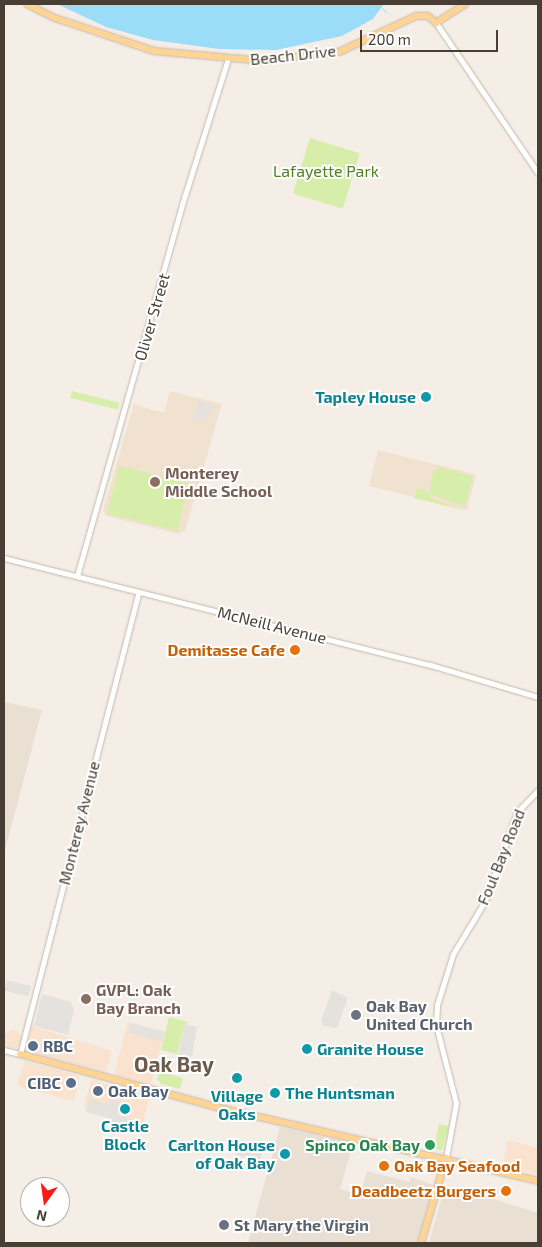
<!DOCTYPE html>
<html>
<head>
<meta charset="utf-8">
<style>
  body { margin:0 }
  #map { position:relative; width:542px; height:1247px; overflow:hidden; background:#f5eee6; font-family:"Exo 2",sans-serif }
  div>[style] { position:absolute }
  .residential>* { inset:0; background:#e9e0d3 }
  .commercial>* { inset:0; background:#f9e2ce; transform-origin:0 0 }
  .round { border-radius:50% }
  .education>* { inset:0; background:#f0e2ce; transform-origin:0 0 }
  .green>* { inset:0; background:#d7eeaa; transform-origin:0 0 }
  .parking>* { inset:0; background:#e5e2de; transform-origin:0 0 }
  .water>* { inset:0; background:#9bddf8 }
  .stream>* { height:1px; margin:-0.5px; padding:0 0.5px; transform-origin:0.5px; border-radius:0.5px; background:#9bddf8 }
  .roads { filter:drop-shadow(0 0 1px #c4b8aa) drop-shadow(0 0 1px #c4b8aa) }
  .minor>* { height:5px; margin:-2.5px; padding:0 2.5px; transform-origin:2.5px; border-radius:2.5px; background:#fff }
  .major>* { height:6px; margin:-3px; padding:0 3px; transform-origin:3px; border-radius:3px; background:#ffd495 }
  .dots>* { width:14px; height:14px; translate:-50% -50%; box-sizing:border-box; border:2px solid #fff; border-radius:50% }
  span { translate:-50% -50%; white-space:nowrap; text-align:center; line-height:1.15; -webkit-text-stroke:4px #fff; paint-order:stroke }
  .street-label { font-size:16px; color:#483e34 }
  .park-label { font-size:16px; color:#518120 }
  .culture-label { font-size:16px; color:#0d838f; font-weight:700 }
  .right { translate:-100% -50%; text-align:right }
  .left { translate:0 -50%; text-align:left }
  .education-label { font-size:16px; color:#785e54; font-weight:700 }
  .food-label { font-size:16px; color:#c56008; font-weight:700 }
  .worship-label { font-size:16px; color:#5b616d; font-weight:700 }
  .service-label { font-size:16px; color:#4e5e75; font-weight:700 }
  .leisure-label { font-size:16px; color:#27864d; font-weight:700 }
  .district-label { font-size:21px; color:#6c5b4a; font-weight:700 }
  .frame { position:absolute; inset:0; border:5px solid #483e34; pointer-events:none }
  .north { position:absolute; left:20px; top:1177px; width:50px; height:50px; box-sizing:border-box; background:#fff; border:1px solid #b6b2ae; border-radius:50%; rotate:194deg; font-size:14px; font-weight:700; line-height:20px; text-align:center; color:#483e34 }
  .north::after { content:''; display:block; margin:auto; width:18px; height:22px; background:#ff1a13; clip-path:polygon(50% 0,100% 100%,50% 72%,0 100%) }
  .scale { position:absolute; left:360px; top:30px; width:138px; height:22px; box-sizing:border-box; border:2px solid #483e34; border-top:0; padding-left:6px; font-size:15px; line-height:18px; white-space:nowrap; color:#483e34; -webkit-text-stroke:4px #fff; paint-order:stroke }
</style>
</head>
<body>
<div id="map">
  <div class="residential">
    <div style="clip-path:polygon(4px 702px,42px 710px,4px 854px)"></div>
    <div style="clip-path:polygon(280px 1127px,353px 1143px,340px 1189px,360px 1195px,367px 1171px,409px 1182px,411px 1177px,434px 1185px,417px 1243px,248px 1243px)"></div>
    <div style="clip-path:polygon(444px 1190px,476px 1197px,477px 1194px,538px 1213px,538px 1243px,429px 1243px)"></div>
  </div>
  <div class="commercial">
    <div style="left:128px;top:1022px;width:38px;height:54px;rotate:15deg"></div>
    <div style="clip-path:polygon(32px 1026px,112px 1051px,106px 1072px,27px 1051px)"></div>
    <div class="round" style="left:4px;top:1030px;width:18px;height:18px"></div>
    <div style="clip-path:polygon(25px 1061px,80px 1076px,74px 1101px,20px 1087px,17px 1084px)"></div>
    <div style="left:91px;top:1080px;width:61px;height:29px;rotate:15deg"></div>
    <div style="clip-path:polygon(508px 1140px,538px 1148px,538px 1175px,503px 1166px)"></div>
  </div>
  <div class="education">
    <div style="clip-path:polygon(170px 391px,222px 404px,185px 531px,178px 534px,106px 516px,103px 511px,134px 404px,164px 413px)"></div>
    <div style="left:378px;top:450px;width:101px;height:37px;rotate:14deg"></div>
  </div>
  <div class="green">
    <div style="left:310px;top:138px;width:52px;height:58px;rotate:17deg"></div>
    <div style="left:72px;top:391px;width:49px;height:7px;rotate:14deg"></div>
    <div style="left:119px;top:466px;width:72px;height:49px;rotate:14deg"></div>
    <div style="clip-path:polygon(440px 467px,473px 476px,465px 506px,429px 494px,433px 472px)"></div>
    <div style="clip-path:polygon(417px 488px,425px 490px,432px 499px,462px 510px,414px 498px)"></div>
    <div style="clip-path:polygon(169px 1017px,189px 1022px,185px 1024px,177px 1054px,161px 1050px)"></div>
    <div style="clip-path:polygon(159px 1071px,183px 1078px,180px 1089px,161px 1084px,157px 1079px)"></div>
    <div style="clip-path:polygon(439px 1124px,449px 1126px,442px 1150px,434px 1149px)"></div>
  </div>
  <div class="parking">
    <div style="clip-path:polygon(200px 401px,218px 406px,208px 413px,205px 421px,192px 418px)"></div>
    <div style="left:7px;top:980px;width:25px;height:11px;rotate:14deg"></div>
    <div style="clip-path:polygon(332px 990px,348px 998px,337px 1028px,323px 1026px,321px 1021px)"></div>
    <div style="clip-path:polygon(42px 994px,71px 1002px,74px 1010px,68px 1035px,34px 1026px)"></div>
    <div style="left:131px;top:1023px;width:35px;height:10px;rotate:15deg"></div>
    <div style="clip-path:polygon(185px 1024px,197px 1027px,192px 1056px,187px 1061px,177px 1058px)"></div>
    <div style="clip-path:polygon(89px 1099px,108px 1104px,109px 1099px,120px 1102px,117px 1115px,139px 1121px,136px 1133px,111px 1126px,112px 1119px,86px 1112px)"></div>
    <div style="clip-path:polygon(239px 1143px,264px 1145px,260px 1162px,236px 1155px)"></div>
  </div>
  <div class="water">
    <div style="clip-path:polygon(57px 4px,384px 4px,373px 19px,342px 36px,276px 50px,219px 49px,153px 40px,106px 27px)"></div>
  </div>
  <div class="stream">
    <div style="left:382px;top:8px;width:6px;rotate:45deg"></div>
  </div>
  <div class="roads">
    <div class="minor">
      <div style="left:436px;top:23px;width:181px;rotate:55.8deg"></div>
      <div style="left:4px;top:558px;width:440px;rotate:14.1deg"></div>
      <div style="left:431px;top:665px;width:112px;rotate:16.7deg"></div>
      <div style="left:77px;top:576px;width:396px;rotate:-74.2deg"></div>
      <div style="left:185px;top:195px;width:143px;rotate:-72.5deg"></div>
      <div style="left:4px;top:1050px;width:16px;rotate:14deg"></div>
      <div style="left:20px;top:1054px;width:477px;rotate:-75.6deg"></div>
      <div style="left:446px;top:1158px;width:56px;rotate:-79.7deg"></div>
      <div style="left:456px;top:1103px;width:81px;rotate:-104.4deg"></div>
      <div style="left:436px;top:1025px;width:20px;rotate:-87deg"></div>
      <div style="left:437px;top:1005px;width:53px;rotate:-72.6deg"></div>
      <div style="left:453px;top:954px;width:62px;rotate:-58.9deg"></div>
      <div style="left:485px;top:901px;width:95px;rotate:-70.2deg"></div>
      <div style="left:517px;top:812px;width:30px;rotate:-46deg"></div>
    </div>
    <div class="major">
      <div style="left:27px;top:4px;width:31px;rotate:27deg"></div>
      <div style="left:55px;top:18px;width:104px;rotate:18.4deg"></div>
      <div style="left:154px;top:51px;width:109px;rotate:5.2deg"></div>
      <div style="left:263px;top:61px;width:77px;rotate:-6.8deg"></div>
      <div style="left:339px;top:52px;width:85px;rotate:-25.1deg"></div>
      <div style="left:416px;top:16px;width:12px"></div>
      <div style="left:428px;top:16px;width:11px;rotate:41deg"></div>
      <div style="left:436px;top:23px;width:35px;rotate:-33deg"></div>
      <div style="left:20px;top:1054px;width:203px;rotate:15.1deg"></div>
      <div style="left:216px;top:1107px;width:330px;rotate:12.9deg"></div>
      <div style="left:421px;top:1243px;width:89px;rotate:-73.6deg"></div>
    </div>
  </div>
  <div class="dots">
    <div style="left:426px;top:397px;background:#0f9aa8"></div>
    <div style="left:155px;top:482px;background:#8d6e63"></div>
    <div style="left:295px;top:650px;background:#e8710a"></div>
    <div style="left:86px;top:999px;background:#8d6e63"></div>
    <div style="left:356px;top:1015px;background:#6b7280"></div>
    <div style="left:33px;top:1046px;background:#5c6f8a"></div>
    <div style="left:307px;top:1049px;background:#0f9aa8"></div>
    <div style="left:237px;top:1078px;background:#0f9aa8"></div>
    <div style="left:71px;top:1083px;background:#5c6f8a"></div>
    <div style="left:98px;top:1091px;background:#5c6f8a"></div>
    <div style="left:275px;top:1093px;background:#0f9aa8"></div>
    <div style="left:125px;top:1109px;background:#0f9aa8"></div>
    <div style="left:430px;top:1145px;background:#2e9e5b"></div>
    <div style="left:285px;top:1154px;background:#0f9aa8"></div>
    <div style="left:384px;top:1166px;background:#e8710a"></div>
    <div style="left:506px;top:1191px;background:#e8710a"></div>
    <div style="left:224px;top:1225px;background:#6b7280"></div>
  </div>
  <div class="street-label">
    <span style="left:293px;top:55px;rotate:-6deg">Beach Drive</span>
    <span style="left:152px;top:317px;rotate:-74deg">Oliver Street</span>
    <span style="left:272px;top:625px;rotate:14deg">McNeill Avenue</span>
    <span style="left:79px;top:823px;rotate:-76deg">Monterey Avenue</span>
    <span style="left:501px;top:857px;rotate:-68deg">Foul Bay Road</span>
  </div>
  <div class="park-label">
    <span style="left:326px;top:171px">Lafayette Park</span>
  </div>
  <div class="culture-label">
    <span class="right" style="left:416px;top:397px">Tapley House</span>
    <span class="left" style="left:317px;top:1049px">Granite House</span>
    <span class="left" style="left:285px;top:1093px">The Huntsman</span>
    <span style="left:237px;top:1105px">Village<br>Oaks</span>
    <span style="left:125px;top:1135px">Castle<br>Block</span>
    <span class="right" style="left:275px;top:1154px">Carlton House<br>of Oak Bay</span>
  </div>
  <div class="education-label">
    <span class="left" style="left:165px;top:482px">Monterey<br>Middle School</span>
    <span class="left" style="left:96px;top:999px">GVPL: Oak<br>Bay Branch</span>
  </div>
  <div class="food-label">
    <span class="right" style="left:285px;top:650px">Demitasse Cafe</span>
    <span class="left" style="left:394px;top:1166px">Oak Bay Seafood</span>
    <span class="right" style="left:496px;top:1191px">Deadbeetz Burgers</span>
  </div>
  <div class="worship-label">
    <span class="left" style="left:366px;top:1015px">Oak Bay<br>United Church</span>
    <span class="left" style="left:234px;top:1225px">St Mary the Virgin</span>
  </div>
  <div class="service-label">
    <span class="left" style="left:43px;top:1046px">RBC</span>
    <span class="right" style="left:61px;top:1083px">CIBC</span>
    <span class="left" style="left:108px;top:1091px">Oak Bay</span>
  </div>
  <div class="leisure-label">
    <span class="right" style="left:420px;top:1145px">Spinco Oak Bay</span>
  </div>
  <div class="district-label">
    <span style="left:174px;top:1064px">Oak Bay</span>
  </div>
  <div class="frame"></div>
  <div class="north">N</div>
  <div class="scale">200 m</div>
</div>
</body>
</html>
